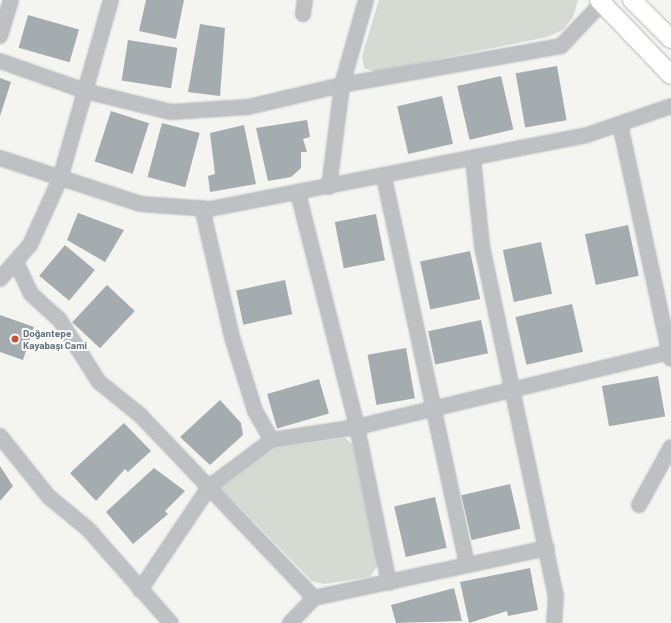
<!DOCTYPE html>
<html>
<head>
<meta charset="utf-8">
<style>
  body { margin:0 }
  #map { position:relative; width:671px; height:623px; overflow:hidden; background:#f4f4f0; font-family:Barlow,sans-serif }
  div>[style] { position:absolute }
  .green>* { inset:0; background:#d5dad2 }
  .building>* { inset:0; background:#a4acb0; transform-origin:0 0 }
  .roads { filter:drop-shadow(0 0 1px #b1b5b8) drop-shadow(0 0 1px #b1b5b8) }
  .minor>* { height:14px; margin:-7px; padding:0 7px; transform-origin:7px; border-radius:7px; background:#bdc1c4 }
  .major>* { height:18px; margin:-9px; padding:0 9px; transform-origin:9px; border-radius:9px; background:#fff }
  .dots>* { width:11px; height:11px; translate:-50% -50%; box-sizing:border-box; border:2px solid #fff; border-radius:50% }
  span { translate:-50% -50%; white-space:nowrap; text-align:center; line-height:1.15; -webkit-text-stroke:4px #fff; paint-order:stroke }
  .poi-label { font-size:10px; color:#66757e; font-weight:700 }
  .left { translate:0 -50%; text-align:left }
</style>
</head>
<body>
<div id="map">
  <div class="green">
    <div style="clip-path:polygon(379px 0,578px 0,573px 17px,563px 30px,547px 37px,375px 72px,364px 68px,362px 56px)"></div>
    <div style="clip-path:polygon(345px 438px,352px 444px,378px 565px,370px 577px,324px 584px,312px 581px,221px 488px,276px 448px)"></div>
  </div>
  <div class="building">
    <div style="clip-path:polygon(146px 0,184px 0,176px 39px,139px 31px)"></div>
    <div style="left:28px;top:15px;width:53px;height:34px;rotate:16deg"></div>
    <div style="clip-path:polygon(200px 24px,225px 28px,220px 96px,188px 92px)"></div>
    <div style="left:128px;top:40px;width:50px;height:41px;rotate:9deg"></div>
    <div style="left:557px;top:66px;width:55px;height:42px;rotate:80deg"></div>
    <div style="left:501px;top:76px;width:55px;height:45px;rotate:77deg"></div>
    <div style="clip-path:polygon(0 78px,11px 82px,0 116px)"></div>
    <div style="left:442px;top:96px;width:49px;height:46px;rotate:77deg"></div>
    <div style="left:111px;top:111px;width:40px;height:53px;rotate:18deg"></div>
    <div style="clip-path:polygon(307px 120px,310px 137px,303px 139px,307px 152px,301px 152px,301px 168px,291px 177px,268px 181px,256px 128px)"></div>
    <div style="left:162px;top:123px;width:39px;height:56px;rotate:15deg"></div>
    <div style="clip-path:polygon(244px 125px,256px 184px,210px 192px,208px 176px,215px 174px,210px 133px)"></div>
    <div style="clip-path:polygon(78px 213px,124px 230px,105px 262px,67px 240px)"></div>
    <div style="left:376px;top:214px;width:47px;height:42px;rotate:79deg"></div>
    <div style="left:628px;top:225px;width:52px;height:44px;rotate:78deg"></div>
    <div style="left:541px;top:242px;width:53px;height:39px;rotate:78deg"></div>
    <div style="left:65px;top:245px;width:39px;height:40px;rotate:40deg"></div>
    <div style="left:470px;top:251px;width:49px;height:51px;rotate:78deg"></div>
    <div style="left:285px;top:280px;width:35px;height:50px;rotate:78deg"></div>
    <div style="left:107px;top:285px;width:38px;height:51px;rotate:43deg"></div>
    <div style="left:572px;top:304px;width:49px;height:58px;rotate:77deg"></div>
    <div style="clip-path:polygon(0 315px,34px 327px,23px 360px,0 352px)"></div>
    <div style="left:481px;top:320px;width:34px;height:54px;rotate:78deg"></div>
    <div style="left:406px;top:348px;width:51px;height:39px;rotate:80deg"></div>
    <div style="left:658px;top:376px;width:41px;height:57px;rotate:80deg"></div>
    <div style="left:319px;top:379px;width:36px;height:54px;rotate:74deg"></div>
    <div style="clip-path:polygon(220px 400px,241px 423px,243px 435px,210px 465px,180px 437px)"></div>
    <div style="clip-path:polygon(124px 423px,151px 451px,128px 472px,125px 469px,96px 501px,70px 473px)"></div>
    <div style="clip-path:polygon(0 466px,13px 486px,0 501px)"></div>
    <div style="clip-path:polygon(154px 468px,185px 491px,165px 511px,168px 514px,133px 544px,106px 512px)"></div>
    <div style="left:510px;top:484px;width:46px;height:50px;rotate:77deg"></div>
    <div style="left:435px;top:497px;width:52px;height:42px;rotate:77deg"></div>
    <div style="clip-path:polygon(530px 568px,538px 610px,508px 616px,507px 611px,469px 623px,460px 582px)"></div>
    <div style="clip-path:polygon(454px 588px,462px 621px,396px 623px,391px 605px)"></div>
  </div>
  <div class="roads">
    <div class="minor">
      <div style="left:303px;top:14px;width:14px;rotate:-82deg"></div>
      <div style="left:0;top:36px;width:38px;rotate:-73deg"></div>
      <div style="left:0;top:61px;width:90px;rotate:19.4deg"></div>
      <div style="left:85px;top:91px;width:89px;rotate:13.7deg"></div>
      <div style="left:171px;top:112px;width:77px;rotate:-3.7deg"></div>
      <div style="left:248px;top:107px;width:97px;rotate:-13.2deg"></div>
      <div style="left:342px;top:85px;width:222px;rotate:-10.1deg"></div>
      <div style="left:561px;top:46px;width:59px;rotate:-46.4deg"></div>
      <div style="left:620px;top:124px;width:240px;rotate:77.8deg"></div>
      <div style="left:0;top:158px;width:148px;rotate:18.1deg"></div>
      <div style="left:141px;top:204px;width:69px;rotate:4.1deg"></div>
      <div style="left:210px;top:209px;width:384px;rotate:-11.1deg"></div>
      <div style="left:587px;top:135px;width:89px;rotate:-19deg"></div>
      <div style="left:473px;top:159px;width:87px;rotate:84.1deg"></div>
      <div style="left:482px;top:246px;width:358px;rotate:78.1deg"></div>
      <div style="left:556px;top:596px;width:27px;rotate:94deg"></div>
      <div style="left:384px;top:177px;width:397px;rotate:77.9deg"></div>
      <div style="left:329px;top:187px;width:103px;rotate:-82.7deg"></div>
      <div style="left:342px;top:85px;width:88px;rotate:-74.2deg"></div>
      <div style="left:298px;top:193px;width:241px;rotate:75.8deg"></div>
      <div style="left:357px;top:427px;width:159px;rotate:78.4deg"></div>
      <div style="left:202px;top:208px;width:132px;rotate:76.9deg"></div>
      <div style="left:232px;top:337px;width:77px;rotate:72.7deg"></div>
      <div style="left:255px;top:411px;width:34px;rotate:60deg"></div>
      <div style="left:17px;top:264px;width:33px;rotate:65deg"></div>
      <div style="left:31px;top:294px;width:38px;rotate:42deg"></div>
      <div style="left:59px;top:319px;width:75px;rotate:57.6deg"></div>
      <div style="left:99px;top:382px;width:53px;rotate:38.8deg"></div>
      <div style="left:140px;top:415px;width:253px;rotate:46.4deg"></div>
      <div style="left:0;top:279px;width:45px;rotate:-48.6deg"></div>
      <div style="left:30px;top:245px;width:72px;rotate:-65.6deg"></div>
      <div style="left:60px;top:179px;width:186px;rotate:-74.1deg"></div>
      <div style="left:0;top:436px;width:78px;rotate:51.2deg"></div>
      <div style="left:49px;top:497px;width:50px;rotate:39.4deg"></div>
      <div style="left:88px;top:529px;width:125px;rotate:48.6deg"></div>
      <div style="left:639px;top:505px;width:66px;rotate:-61.1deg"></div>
      <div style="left:140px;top:590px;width:125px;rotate:-56.1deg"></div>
      <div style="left:210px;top:486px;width:77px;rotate:-36.6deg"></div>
      <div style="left:272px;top:440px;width:86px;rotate:-8.7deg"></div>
      <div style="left:357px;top:427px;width:322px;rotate:-13.5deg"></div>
      <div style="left:290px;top:623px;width:35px;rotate:-46deg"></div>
      <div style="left:314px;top:598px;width:238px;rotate:-12.1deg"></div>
    </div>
    <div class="major">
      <div style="left:599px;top:0;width:104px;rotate:46.2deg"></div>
      <div style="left:632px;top:0;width:55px;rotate:45deg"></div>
    </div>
  </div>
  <div class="dots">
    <div style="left:15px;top:339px;background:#d15033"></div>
  </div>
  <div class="poi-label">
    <span class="left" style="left:23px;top:339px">Doğantepe<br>Kayabaşı Cami</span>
  </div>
</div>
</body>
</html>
